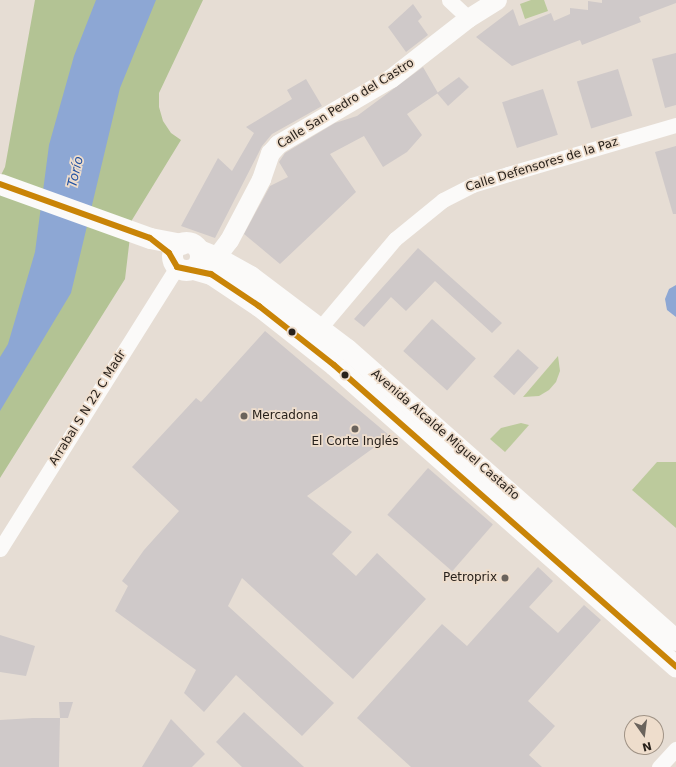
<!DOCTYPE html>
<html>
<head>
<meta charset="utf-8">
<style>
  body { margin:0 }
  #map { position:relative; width:676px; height:767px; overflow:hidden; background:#e6ddd4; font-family:"DejaVu Sans",sans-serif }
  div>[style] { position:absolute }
  .green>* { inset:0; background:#bcca9c }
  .forest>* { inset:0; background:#b3c394 }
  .water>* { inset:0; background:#8da7d4 }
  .building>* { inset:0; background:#cfc9c9; transform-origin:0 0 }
  .minor>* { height:15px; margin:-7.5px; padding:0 7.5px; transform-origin:7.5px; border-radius:7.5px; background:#fbfaf9 }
  .tertiary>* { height:19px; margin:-9.5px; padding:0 9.5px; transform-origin:9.5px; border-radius:9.5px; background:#fbfaf9 }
  .secondary>* { height:21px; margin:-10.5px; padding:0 10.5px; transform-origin:10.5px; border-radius:10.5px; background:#fbfaf9 }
  .secondary>.ring { margin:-10.5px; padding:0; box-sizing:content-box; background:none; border:21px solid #fbfaf9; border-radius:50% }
  .bus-1>* { height:6px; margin:-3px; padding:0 3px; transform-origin:3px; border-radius:3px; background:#c98407 }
  .dots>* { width:11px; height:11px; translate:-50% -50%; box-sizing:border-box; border:2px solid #edc; border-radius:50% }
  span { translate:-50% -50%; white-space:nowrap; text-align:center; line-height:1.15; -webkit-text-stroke:3.5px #edc; paint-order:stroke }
  .street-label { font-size:12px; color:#28211b }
  .poi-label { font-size:12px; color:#28211b }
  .left { translate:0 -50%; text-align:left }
  .right { translate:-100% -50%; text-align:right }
  .water-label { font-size:13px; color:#2050a2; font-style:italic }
  .north { position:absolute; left:624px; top:715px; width:40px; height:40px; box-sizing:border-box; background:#edc; border:1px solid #9f9285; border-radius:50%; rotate:166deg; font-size:11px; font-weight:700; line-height:16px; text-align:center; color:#28211b }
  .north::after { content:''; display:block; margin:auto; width:14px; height:18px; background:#6a635c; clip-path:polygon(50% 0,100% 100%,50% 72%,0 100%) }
</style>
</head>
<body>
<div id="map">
  <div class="green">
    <div style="clip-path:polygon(531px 0,544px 0,548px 11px,525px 19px,520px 4px)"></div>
    <div style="clip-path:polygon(558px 356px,560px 371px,556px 382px,549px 390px,539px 396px,523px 397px)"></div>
    <div style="clip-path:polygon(521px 423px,529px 425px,505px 452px,490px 439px,501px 428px)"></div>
    <div style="clip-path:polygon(657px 462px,676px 462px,676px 528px,632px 490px)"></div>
  </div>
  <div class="forest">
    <div style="clip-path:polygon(35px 0,203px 0,159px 93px,159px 107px,163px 121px,171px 133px,181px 140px,132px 220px,125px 279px,0 478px,0 177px,5px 167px)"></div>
  </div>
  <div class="water">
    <div style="clip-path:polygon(96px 0,156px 0,120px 88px,71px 293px,0 411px,0 357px,8px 344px,35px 252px,49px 145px,74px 56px)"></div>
    <div style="clip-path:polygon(676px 285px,676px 317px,667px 310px,665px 299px,669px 289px)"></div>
  </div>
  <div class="building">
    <div style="clip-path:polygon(602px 0,676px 0,676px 3px,639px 17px,641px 22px,582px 45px,580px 40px,512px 66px,476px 37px,513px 9px,519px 26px,551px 13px,554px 21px,570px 14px,570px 8px,588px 10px,588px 1px,602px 3px)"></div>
    <div style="clip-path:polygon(413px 4px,422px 17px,418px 21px,428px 35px,406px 52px,388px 27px)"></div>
    <div style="clip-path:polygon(676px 53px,676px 105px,665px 108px,652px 59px)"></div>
    <div style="clip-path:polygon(423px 67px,438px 93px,407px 114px,422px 135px,407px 152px,383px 167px,364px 136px,330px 154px,356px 192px,280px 264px,244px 234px,270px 186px,288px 177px,279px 162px,285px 153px,335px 123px,357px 116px)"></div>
    <div style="left:618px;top:69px;width:49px;height:43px;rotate:73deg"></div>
    <div style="clip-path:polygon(459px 77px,469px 87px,448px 106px,437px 93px)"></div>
    <div style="clip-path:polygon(306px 79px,322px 106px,272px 134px,262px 146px,215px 238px,181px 226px,218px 158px,232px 171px,254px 133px,246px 127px,292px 99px,287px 90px)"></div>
    <div style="left:543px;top:89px;width:48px;height:43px;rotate:72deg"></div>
    <div style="clip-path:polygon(676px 146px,676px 214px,673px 214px,655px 152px)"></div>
    <div style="clip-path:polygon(418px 248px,502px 323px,492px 333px,435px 281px,406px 311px,391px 297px,364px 327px,354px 319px)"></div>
    <div style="left:432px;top:319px;width:59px;height:43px;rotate:42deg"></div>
    <div style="clip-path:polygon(265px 331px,390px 436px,307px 496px,352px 532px,332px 554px,356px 576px,377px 553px,426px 599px,353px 679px,242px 578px,228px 606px,334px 703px,302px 736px,236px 675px,204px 712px,184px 693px,196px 670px,115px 611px,128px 586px,122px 581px,144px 550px,179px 511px,132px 467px,196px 398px,201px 402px)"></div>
    <div style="left:518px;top:349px;width:28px;height:37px;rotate:42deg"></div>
    <div style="left:428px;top:468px;width:86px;height:62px;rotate:41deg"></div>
    <div style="clip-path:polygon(538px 567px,553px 581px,529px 607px,558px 633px,584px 605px,601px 620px,528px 701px,555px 726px,529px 755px,542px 767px,411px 767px,357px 718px,442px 624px,467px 646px)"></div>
    <div style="clip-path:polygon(0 635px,35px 646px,26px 676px,0 672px)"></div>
    <div style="clip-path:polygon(59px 702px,73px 702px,68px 718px,60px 718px)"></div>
    <div style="clip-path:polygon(244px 712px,304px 767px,242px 767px,216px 742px)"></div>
    <div style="clip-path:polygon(33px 718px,60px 718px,59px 767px,0 767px,0 720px)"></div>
    <div style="clip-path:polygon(171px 719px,205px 754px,192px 767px,142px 767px)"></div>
  </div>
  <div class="minor">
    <div style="left:449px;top:0;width:26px;rotate:43deg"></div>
    <div style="left:320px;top:328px;width:116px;rotate:-49.9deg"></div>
    <div style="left:395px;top:239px;width:62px;rotate:-39.1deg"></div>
    <div style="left:443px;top:200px;width:33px;rotate:-27deg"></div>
    <div style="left:472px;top:185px;width:38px;rotate:-17deg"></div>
    <div style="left:508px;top:174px;width:175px;rotate:-16.3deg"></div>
    <div style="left:0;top:549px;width:333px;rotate:-57.9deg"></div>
    <div style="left:659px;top:767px;width:25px;rotate:-47deg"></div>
  </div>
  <div class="tertiary">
    <div style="left:216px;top:257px;width:21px;rotate:-53deg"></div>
    <div style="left:229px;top:240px;width:69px;rotate:-62.3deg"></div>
    <div style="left:261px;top:179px;width:28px;rotate:-71deg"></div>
    <div style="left:270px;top:153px;width:12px;rotate:-48deg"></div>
    <div style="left:278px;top:144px;width:131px;rotate:-30.3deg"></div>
    <div style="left:391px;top:78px;width:98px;rotate:-37.9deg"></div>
    <div style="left:468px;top:18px;width:34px;rotate:-32deg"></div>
  </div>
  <div class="secondary">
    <div style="left:0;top:184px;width:159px;rotate:19.8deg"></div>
    <div style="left:150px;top:238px;width:32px;rotate:11deg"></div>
    <div class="ring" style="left:172px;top:242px;width:7px;height:7px"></div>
    <div style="left:199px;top:250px;width:18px;rotate:22deg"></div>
    <div style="left:216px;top:257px;width:39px;rotate:29deg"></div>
    <div style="left:250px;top:276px;width:121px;rotate:37deg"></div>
    <div style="left:347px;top:349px;width:439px;rotate:41.5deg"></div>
    <div style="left:193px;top:269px;width:19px;rotate:16deg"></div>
    <div style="left:211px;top:274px;width:58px;rotate:33.7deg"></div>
    <div style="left:259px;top:306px;width:95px;rotate:38.2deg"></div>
    <div style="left:334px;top:365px;width:456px;rotate:41.4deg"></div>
  </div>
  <div class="bus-1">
    <div style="left:0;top:184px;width:159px;rotate:19.8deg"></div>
    <div style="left:150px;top:238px;width:24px;rotate:38deg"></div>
    <div style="left:169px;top:253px;width:16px;rotate:60deg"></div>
    <div style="left:177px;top:267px;width:35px;rotate:12deg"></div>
    <div style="left:211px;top:274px;width:58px;rotate:33.7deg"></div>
    <div style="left:259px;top:306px;width:95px;rotate:38.2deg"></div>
    <div style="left:334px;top:365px;width:456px;rotate:41.4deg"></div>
  </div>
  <div class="dots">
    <div style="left:292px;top:332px;background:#28211b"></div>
    <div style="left:345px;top:375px;background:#28211b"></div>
    <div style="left:244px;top:416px;background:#6a635c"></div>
    <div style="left:355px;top:429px;background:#6a635c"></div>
    <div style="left:505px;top:578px;background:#6a635c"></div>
  </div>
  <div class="street-label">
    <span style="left:346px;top:104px;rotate:-32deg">Calle San Pedro del Castro</span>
    <span style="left:542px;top:165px;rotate:-17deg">Calle Defensores de la Paz</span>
    <span style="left:88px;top:408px;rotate:-58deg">Arrabal S N 22 C Madr</span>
    <span style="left:445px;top:435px;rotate:41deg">Avenida Alcalde Miguel Castaño</span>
  </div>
  <div class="poi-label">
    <span class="left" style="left:252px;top:416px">Mercadona</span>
    <span style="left:355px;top:442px">El Corte Inglés</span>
    <span class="right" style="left:497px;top:578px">Petroprix</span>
  </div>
  <div class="water-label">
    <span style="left:76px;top:172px;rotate:-77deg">Torío</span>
  </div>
  <div class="north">N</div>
</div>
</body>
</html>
